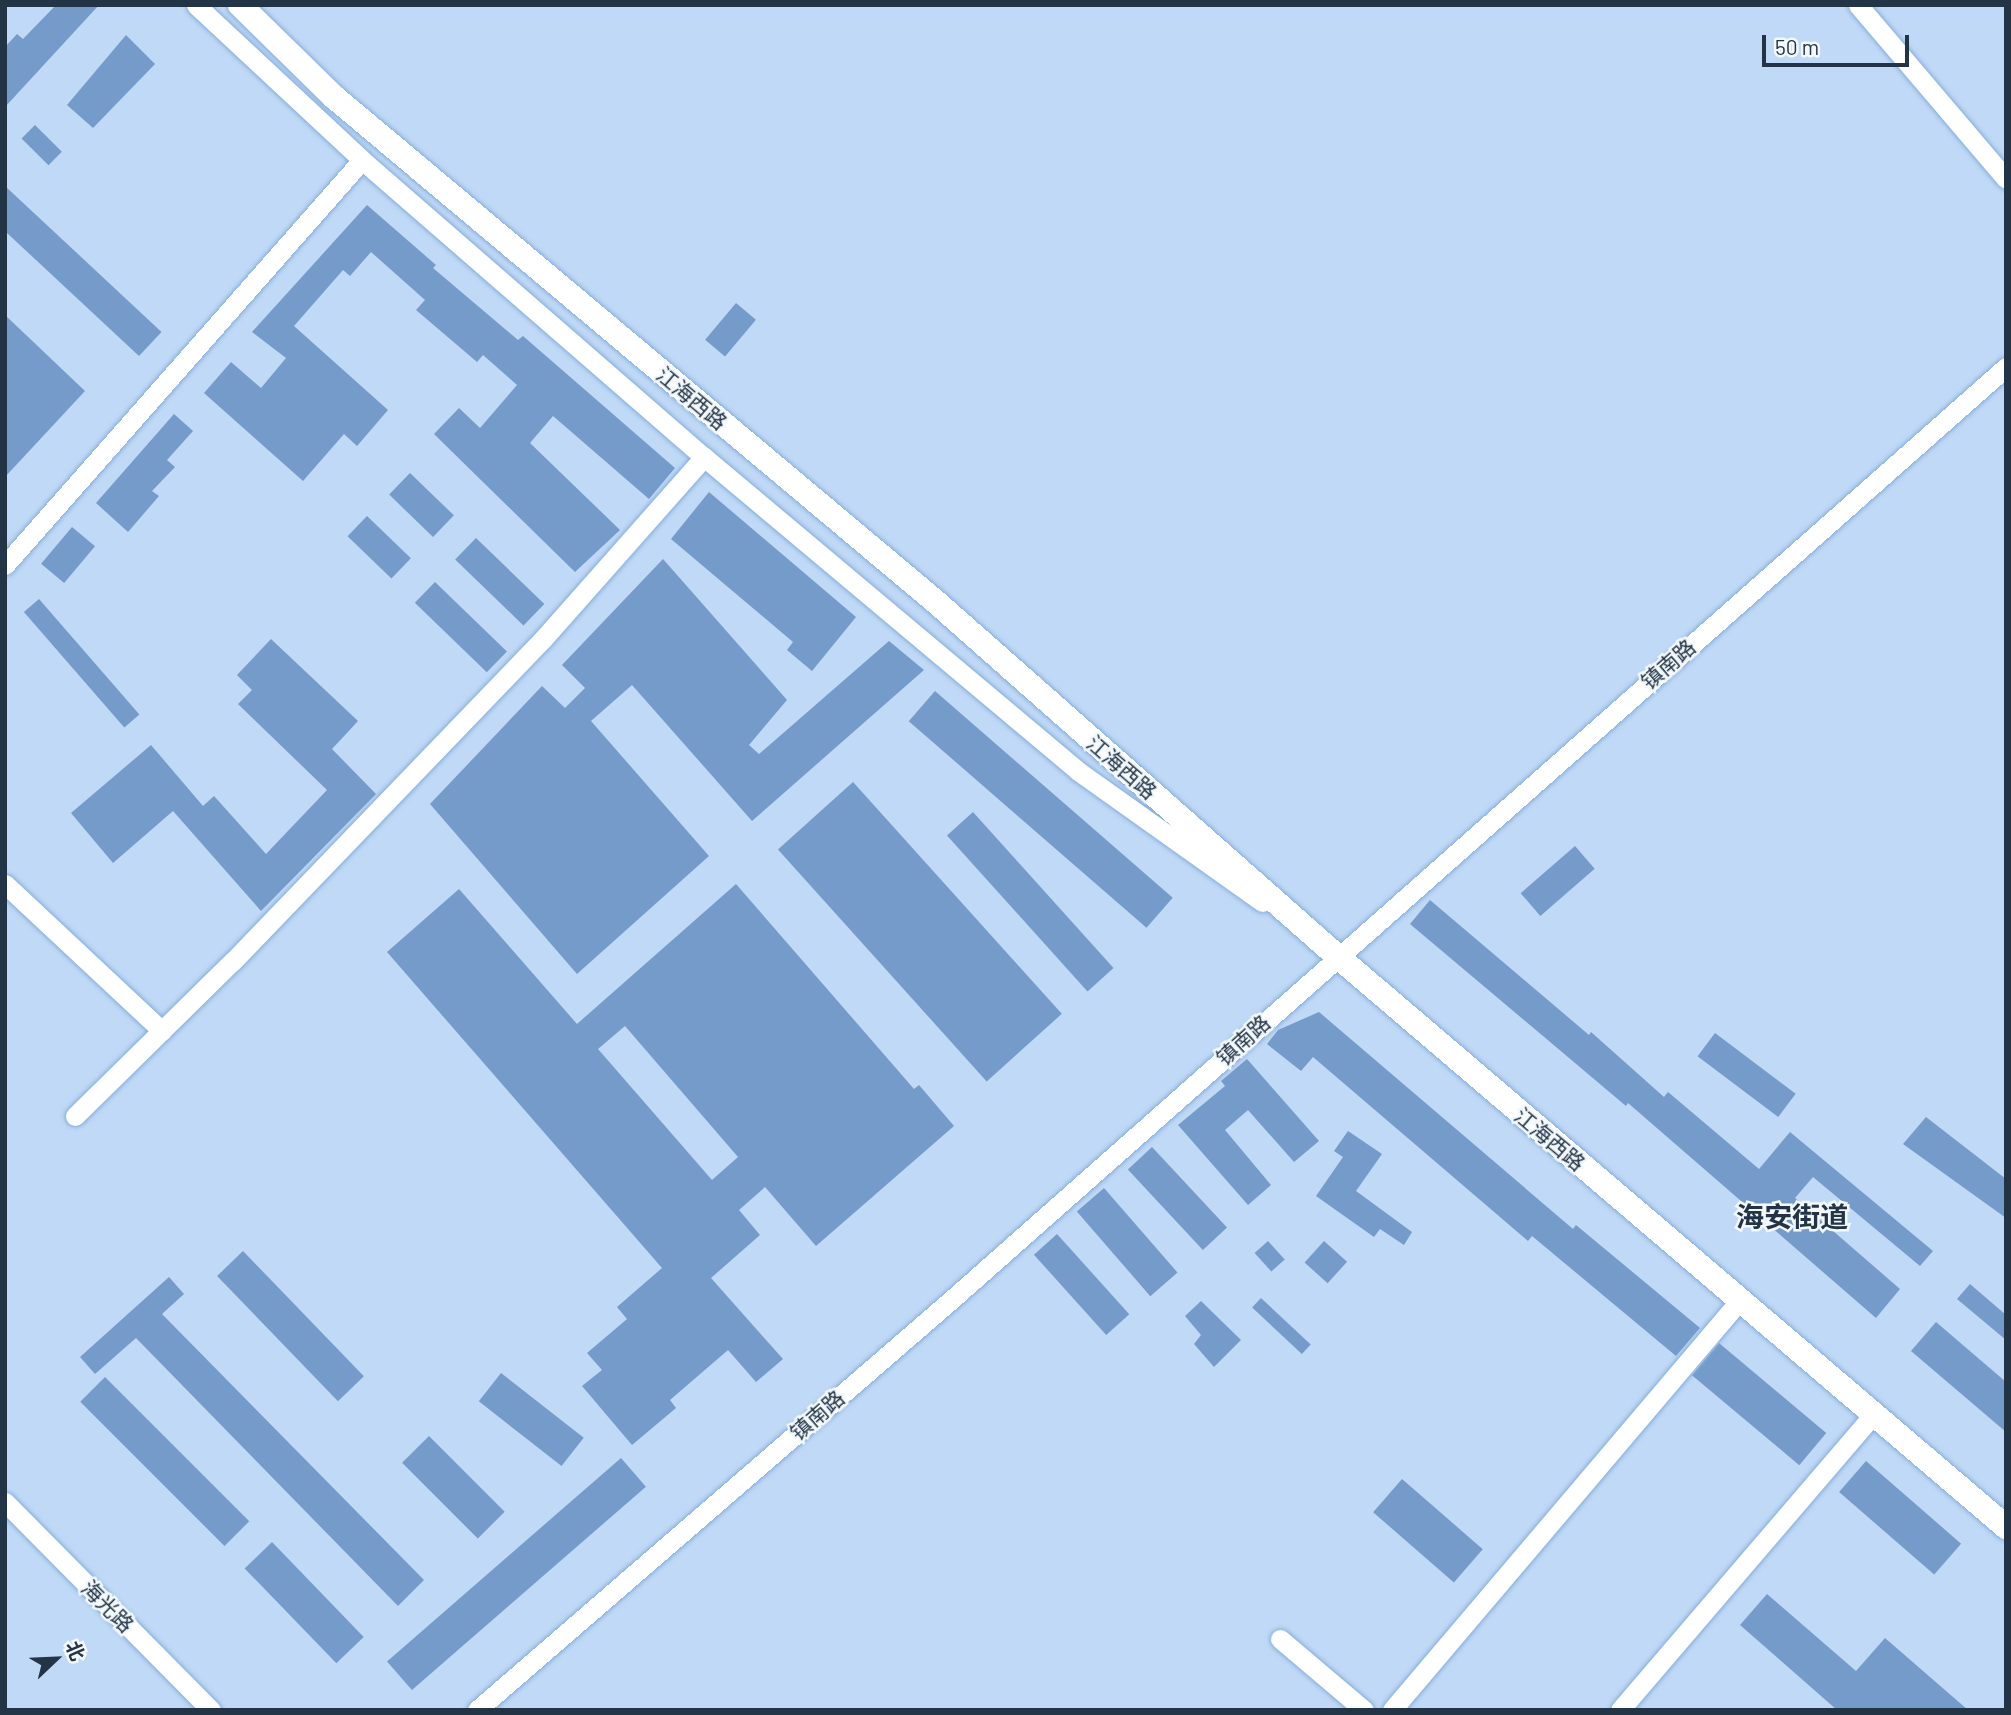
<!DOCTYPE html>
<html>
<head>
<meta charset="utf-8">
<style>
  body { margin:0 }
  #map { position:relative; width:2011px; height:1715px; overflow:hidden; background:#c0d9f6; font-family:Barlow,"Noto Sans SC",sans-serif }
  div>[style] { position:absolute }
  .building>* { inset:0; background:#749bc9; transform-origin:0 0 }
  .roads { filter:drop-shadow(0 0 2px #86aedc) drop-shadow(0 0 2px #86aedc) }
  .minor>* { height:19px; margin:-9.5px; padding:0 9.5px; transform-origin:9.5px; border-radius:9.5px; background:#fff }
  .major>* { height:24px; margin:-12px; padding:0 12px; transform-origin:12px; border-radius:12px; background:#fff }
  span { translate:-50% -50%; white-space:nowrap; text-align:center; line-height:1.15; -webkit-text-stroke:5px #f3f8fd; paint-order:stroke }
  .street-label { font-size:21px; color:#233446 }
  .district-label { font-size:28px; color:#233446; font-weight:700 }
  .frame { position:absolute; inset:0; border:7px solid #233446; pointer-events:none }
  .north { position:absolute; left:21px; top:1624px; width:70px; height:70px; -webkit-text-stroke:5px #f3f8fd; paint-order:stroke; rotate:67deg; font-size:19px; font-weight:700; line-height:28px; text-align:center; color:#233446 }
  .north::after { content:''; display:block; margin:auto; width:24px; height:32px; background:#233446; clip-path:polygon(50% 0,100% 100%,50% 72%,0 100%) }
  .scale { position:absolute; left:1762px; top:35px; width:147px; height:32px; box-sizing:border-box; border:4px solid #233446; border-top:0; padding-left:9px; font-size:21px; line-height:24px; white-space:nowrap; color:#233446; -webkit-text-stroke:5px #f3f8fd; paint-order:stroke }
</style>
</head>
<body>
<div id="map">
  <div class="building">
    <div style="clip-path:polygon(56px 5px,99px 5px,5px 107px,5px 47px,17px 34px,23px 39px)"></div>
    <div style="clip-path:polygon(126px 35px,155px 64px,93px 128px,67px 105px)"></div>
    <div style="left:35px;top:125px;width:38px;height:19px;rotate:45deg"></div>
    <div style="left:5px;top:186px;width:214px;height:33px;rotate:43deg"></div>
    <div style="clip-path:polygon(367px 205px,436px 265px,433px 268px,518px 340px,523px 336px,675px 468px,649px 499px,553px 416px,530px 443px,620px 530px,575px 572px,434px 434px,459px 408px,480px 428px,517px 385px,483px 355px,477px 362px,416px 310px,425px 300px,371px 252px,350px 276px,343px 270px,294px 326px,388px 410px,357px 446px,344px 434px,303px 481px,204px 393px,231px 362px,261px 388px,286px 358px,252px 332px)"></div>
    <div style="left:736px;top:303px;width:26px;height:48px;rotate:40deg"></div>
    <div style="clip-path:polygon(5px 315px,85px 391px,5px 477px)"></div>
    <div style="clip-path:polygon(174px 414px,193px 431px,167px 460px,175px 467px,152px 491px,159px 496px,128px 532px,96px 503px)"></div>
    <div style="left:410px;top:473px;width:61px;height:30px;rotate:44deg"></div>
    <div style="clip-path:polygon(709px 492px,856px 617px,812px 671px,787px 650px,793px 642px,671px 539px)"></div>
    <div style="left:367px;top:516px;width:61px;height:28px;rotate:44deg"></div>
    <div style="left:72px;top:527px;width:30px;height:48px;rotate:40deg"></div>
    <div style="left:476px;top:538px;width:95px;height:30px;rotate:44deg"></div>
    <div style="clip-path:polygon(663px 559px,787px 700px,749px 745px,759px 754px,889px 641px,924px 670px,752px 821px,632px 685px,591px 721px,709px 856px,577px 974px,430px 804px,542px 686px,565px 708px,585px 688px,562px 665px)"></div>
    <div style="left:435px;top:582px;width:100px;height:29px;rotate:44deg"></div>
    <div style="left:39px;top:599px;width:153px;height:20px;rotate:49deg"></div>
    <div style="clip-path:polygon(271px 639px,358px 721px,332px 749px,376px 794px,261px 911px,173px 811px,113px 863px,71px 813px,151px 745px,203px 806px,214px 796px,266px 854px,327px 790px,238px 704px,252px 690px,237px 675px)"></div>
    <div style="left:935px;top:691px;width:315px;height:40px;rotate:41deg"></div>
    <div style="left:853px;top:782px;width:312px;height:101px;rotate:48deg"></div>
    <div style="left:973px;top:812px;width:210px;height:35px;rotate:48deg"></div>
    <div style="left:1575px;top:846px;width:30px;height:72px;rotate:49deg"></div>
    <div style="clip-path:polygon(evenodd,736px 884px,914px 1089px,919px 1085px,954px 1126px,816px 1246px,765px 1187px,739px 1210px,760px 1235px,711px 1278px,783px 1359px,756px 1382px,728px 1350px,670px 1400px,676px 1408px,632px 1445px,582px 1386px,602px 1370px,587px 1353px,627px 1319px,617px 1307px,662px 1268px,387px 952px,459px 889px,577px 1024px,736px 884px,625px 1026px,738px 1157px,712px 1180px,598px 1049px,625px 1026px)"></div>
    <div style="clip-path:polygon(1430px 900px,1589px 1035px,1591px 1032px,1664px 1097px,1668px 1092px,1759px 1169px,1790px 1132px,1933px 1251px,1920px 1266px,1813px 1177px,1795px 1198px,1900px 1289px,1876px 1318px,1628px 1103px,1626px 1106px,1410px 924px)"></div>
    <div style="clip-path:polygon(1319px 1012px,1573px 1229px,1576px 1225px,1700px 1328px,1676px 1356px,1532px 1236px,1528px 1241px,1313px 1057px,1301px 1071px,1267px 1044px,1278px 1030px)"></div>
    <div style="left:1715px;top:1033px;width:101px;height:29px;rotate:37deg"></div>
    <div style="clip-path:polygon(1247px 1059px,1319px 1141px,1294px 1162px,1248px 1110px,1225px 1130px,1271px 1185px,1248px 1205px,1178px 1125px,1225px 1086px,1221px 1081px)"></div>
    <div style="clip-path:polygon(1926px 1117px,2006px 1179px,2006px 1218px,1903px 1144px)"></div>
    <div style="clip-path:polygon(1348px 1131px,1382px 1154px,1356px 1191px,1412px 1232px,1404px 1245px,1380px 1229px,1374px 1237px,1316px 1196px,1343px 1157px,1334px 1151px)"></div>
    <div style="left:1152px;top:1147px;width:110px;height:33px;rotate:47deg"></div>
    <div style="left:1104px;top:1188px;width:112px;height:36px;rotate:49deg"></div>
    <div style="left:1057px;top:1234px;width:108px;height:31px;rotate:48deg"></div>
    <div style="left:1268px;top:1241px;width:25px;height:18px;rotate:48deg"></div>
    <div style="left:1324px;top:1241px;width:31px;height:29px;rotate:42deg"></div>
    <div style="left:243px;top:1251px;width:174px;height:36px;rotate:46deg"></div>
    <div style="clip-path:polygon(169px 1277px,184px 1294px,162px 1314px,424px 1580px,398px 1606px,136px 1338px,95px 1374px,80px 1357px)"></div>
    <div style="clip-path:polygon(1970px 1284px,2006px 1315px,2006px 1340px,1957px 1299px)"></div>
    <div style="left:1261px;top:1298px;width:68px;height:13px;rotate:43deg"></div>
    <div style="clip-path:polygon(1201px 1301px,1241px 1340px,1214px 1367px,1194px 1344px,1201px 1335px,1185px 1316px)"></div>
    <div style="clip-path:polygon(1936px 1322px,2006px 1382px,2006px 1432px,1911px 1351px)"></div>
    <div style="left:1719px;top:1343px;width:140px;height:42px;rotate:40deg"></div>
    <div style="left:501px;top:1373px;width:105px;height:36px;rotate:38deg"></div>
    <div style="left:105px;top:1377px;width:204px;height:35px;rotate:45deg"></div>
    <div style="left:429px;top:1436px;width:107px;height:38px;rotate:45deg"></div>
    <div style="left:621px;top:1458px;width:38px;height:310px;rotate:49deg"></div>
    <div style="left:1866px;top:1461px;width:126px;height:41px;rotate:41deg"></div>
    <div style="left:1402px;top:1479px;width:107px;height:44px;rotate:41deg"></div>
    <div style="left:272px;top:1542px;width:132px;height:38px;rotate:46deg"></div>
    <div style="clip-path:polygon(1767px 1594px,1856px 1671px,1885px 1638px,1968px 1710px,1837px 1710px,1740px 1625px)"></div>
  </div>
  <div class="roads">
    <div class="minor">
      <div style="left:196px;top:5px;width:227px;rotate:43deg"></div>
      <div style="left:362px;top:160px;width:453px;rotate:41deg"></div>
      <div style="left:704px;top:457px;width:488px;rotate:40deg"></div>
      <div style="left:1078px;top:771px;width:226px;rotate:35.4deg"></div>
      <div style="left:1858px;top:5px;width:228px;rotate:49.6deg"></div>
      <div style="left:5px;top:565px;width:540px;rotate:-48.6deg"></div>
      <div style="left:5px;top:884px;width:215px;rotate:43.1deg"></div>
      <div style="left:75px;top:1116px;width:221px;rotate:-44.5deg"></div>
      <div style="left:233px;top:961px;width:447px;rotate:-46.1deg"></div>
      <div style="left:543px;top:639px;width:243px;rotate:-48.5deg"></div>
      <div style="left:5px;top:1502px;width:293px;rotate:45.3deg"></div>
      <div style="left:1280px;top:1639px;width:110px;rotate:40.2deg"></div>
      <div style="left:477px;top:1710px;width:627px;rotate:-40.86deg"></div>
      <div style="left:951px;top:1300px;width:1408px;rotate:-41.49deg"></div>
      <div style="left:1392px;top:1710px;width:538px;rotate:-49.68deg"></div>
      <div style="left:1620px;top:1710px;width:390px;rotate:-49.4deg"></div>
    </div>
    <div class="major">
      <div style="left:240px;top:5px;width:132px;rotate:44.4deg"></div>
      <div style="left:334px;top:97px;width:786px;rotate:39.99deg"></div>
      <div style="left:936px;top:602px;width:535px;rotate:41.44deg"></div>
      <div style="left:1337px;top:956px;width:880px;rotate:40.48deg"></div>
    </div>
  </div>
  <div class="street-label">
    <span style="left:692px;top:398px;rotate:40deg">江海西路</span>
    <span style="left:1668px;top:664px;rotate:-41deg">镇南路</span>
    <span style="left:1122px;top:767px;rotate:41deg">江海西路</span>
    <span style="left:1243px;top:1040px;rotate:-42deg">镇南路</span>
    <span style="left:1550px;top:1139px;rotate:40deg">江海西路</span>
    <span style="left:817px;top:1415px;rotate:-41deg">镇南路</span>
    <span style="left:108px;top:1606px;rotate:45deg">海光路</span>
  </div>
  <div class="district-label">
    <span style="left:1792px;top:1216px">海安街道</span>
  </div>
  <div class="frame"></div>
  <div class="north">北</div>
  <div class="scale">50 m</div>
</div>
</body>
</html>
